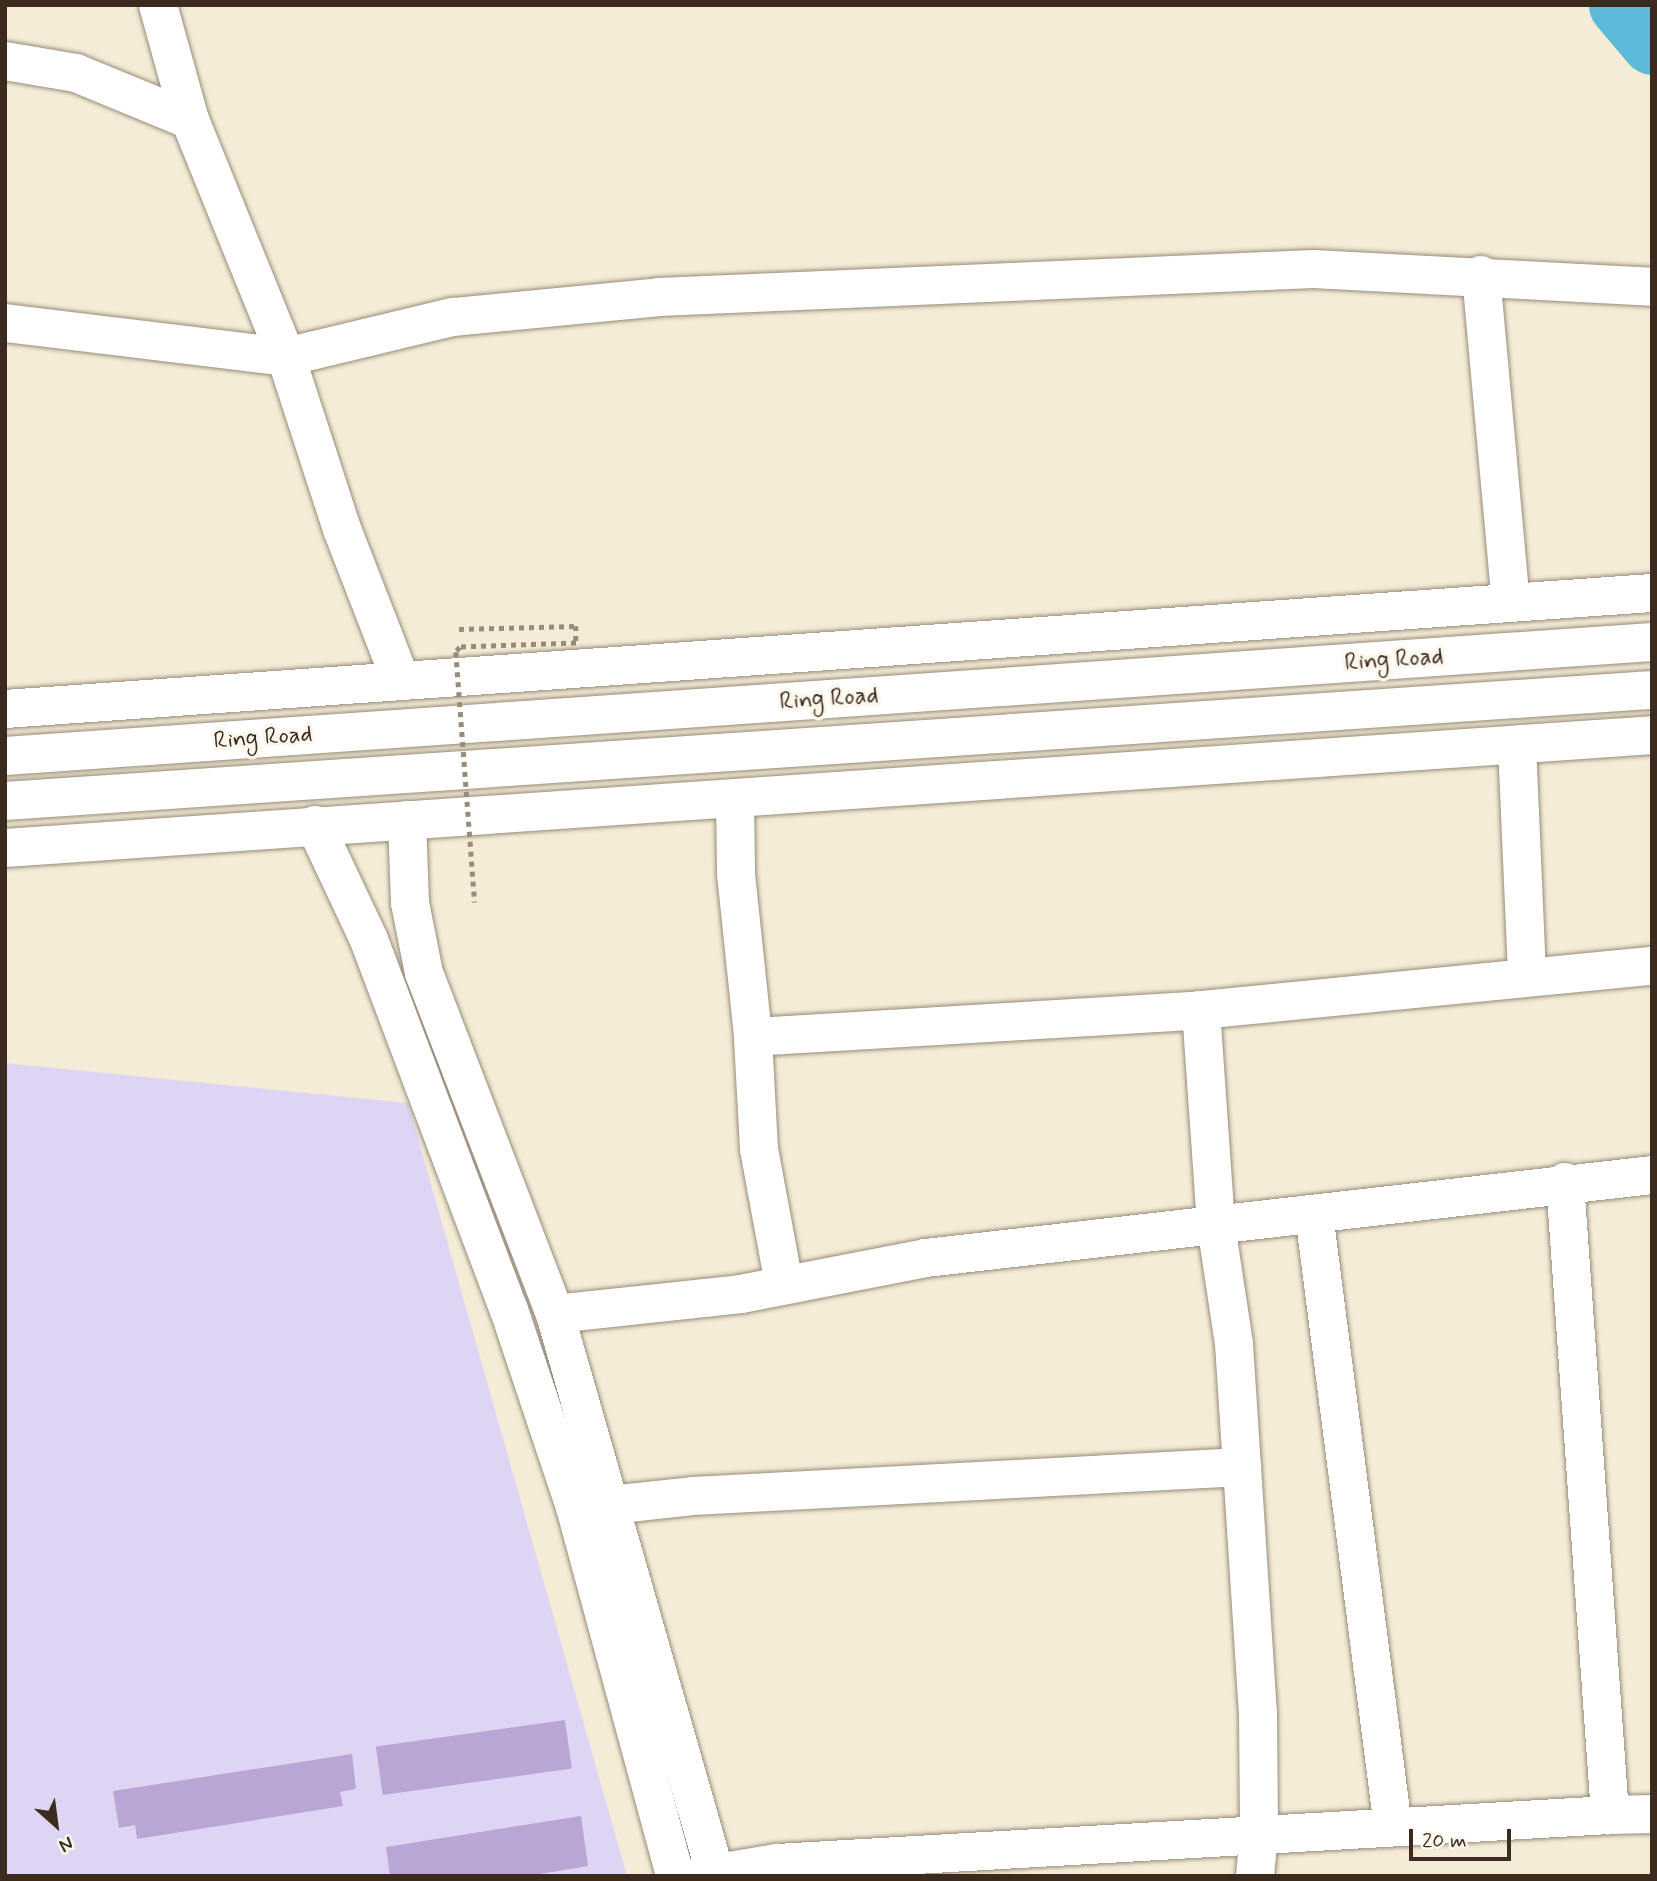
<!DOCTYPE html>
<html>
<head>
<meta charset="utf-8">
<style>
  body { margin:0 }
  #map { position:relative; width:1657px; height:1881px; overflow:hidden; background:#f4ecd6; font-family:Mynerve,sans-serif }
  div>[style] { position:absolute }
  .built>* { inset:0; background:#ded5f5 }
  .river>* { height:61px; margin:-30.5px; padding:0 30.5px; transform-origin:30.5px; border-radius:30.5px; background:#5abad8 }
  .building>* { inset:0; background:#b9a6d4; transform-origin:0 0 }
  .roads { filter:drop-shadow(0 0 2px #988b7a) drop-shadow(0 0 2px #988b7a) }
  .minor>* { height:38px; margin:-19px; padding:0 19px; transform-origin:19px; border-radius:19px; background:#fff }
  .tertiary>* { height:38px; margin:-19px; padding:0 19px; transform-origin:19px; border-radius:19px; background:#fff }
  .trunk>* { height:38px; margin:-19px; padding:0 19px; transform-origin:19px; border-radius:19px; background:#fff }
  .path-bridge>* { height:4.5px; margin-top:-2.25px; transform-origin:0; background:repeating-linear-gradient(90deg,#988b7a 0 5px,transparent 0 10px) }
  span { translate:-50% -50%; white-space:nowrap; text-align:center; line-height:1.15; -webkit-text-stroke:7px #fbf7ec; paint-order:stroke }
  .street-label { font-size:24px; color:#3b2a1e }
  .frame { position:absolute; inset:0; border:7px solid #3b2a1e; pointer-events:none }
  .north { position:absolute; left:21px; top:1790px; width:70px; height:70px; -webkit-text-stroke:5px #fbf7ec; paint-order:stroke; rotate:152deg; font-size:19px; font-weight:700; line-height:28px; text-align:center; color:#3b2a1e }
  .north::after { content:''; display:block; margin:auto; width:24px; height:32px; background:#3b2a1e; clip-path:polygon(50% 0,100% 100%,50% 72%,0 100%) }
  .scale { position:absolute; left:1409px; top:1829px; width:102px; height:32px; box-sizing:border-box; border:4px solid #3b2a1e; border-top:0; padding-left:9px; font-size:21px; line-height:24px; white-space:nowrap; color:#3b2a1e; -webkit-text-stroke:5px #fbf7ec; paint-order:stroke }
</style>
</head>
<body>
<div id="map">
  <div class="built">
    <div style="clip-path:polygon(5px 1063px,408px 1103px,627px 1876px,5px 1876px)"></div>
  </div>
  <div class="river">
    <div style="left:1619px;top:5px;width:51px;rotate:49.8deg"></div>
  </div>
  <div class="building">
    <div style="left:565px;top:1720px;width:49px;height:191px;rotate:82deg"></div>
    <div style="clip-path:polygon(352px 1754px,356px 1789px,340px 1792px,343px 1806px,137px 1839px,135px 1825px,119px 1828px,113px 1791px)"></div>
    <div style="clip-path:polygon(581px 1816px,588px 1866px,528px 1876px,390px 1876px,386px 1847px)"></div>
  </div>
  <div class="roads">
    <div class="minor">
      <div style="left:5px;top:61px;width:72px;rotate:9.6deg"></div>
      <div style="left:76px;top:73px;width:123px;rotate:22.4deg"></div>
      <div style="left:1481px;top:275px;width:329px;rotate:84.8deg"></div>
      <div style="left:5px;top:323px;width:283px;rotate:6.9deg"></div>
      <div style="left:286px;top:357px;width:172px;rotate:-13.5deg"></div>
      <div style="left:453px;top:317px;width:207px;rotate:-5.5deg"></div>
      <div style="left:659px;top:297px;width:655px;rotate:-2.45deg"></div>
      <div style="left:1313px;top:269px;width:339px;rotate:3deg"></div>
      <div style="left:1517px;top:745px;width:230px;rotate:87.5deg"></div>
      <div style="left:735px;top:798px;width:76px;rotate:89.2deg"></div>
      <div style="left:736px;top:874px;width:164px;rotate:84deg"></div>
      <div style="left:1201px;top:1010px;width:216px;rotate:86deg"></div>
      <div style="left:1216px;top:1225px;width:120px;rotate:81.4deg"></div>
      <div style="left:1234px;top:1344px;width:123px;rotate:86.3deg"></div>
      <div style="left:1565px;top:1182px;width:635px;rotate:85.93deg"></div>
      <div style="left:1610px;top:1815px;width:42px;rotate:-1.4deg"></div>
      <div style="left:1314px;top:1214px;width:618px;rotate:82.66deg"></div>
      <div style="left:784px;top:1284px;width:137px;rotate:-100.5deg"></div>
      <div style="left:759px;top:1149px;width:112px;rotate:-93.1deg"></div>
      <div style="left:753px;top:1037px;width:449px;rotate:-3.4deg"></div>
      <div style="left:1201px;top:1010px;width:453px;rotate:-5.6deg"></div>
      <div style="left:555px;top:1314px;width:187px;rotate:-6.1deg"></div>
      <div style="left:741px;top:1294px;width:188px;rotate:-11deg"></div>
      <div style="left:926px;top:1258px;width:731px;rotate:-6.52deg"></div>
      <div style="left:610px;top:1505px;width:83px;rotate:-6.2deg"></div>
      <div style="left:693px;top:1496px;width:550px;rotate:-3.02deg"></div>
      <div style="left:1242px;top:1467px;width:246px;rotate:86.3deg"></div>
      <div style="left:1258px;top:1712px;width:122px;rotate:89.5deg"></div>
      <div style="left:1259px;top:1834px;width:42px;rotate:95.4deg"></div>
      <div style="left:700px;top:1876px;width:78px;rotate:-9.6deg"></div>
      <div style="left:777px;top:1863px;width:834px;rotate:-3.3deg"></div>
    </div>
    <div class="tertiary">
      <div style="left:158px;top:5px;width:119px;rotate:74.5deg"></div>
      <div style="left:190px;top:120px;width:256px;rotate:67.9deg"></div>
      <div style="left:286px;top:357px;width:181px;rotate:72deg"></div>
      <div style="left:342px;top:529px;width:163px;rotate:68.8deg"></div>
      <div style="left:5px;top:709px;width:1651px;rotate:-4.03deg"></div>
      <div style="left:407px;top:820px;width:83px;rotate:87.9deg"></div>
      <div style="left:410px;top:903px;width:71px;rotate:78.7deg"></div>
      <div style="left:424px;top:973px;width:365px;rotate:69deg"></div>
      <div style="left:555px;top:1314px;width:585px;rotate:74.01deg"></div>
      <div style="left:315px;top:825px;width:127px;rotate:64.8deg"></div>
      <div style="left:369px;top:940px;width:396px;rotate:69.3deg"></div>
      <div style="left:509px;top:1310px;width:208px;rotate:71.5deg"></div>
      <div style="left:575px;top:1507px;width:382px;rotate:74.8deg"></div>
      <div style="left:5px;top:848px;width:1651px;rotate:-3.92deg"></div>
    </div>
    <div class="trunk">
      <div style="left:5px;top:756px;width:1651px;rotate:-3.96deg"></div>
      <div style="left:5px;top:801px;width:1651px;rotate:-3.86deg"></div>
    </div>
  </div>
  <div class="path-bridge">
    <div style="left:459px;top:629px;width:117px;rotate:-1.5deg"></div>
    <div style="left:576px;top:626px;width:17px;rotate:90deg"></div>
    <div style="left:576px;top:643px;width:116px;rotate:178deg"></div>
    <div style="left:460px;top:647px;width:6px;rotate:129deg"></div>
    <div style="left:456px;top:652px;width:251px;rotate:85.7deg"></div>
  </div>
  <div class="street-label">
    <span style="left:1394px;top:660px;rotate:-4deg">Ring Road</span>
    <span style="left:829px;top:699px;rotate:-4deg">Ring Road</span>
    <span style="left:263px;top:738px;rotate:-4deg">Ring Road</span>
  </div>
  <div class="frame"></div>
  <div class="north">N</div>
  <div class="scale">20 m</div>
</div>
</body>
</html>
